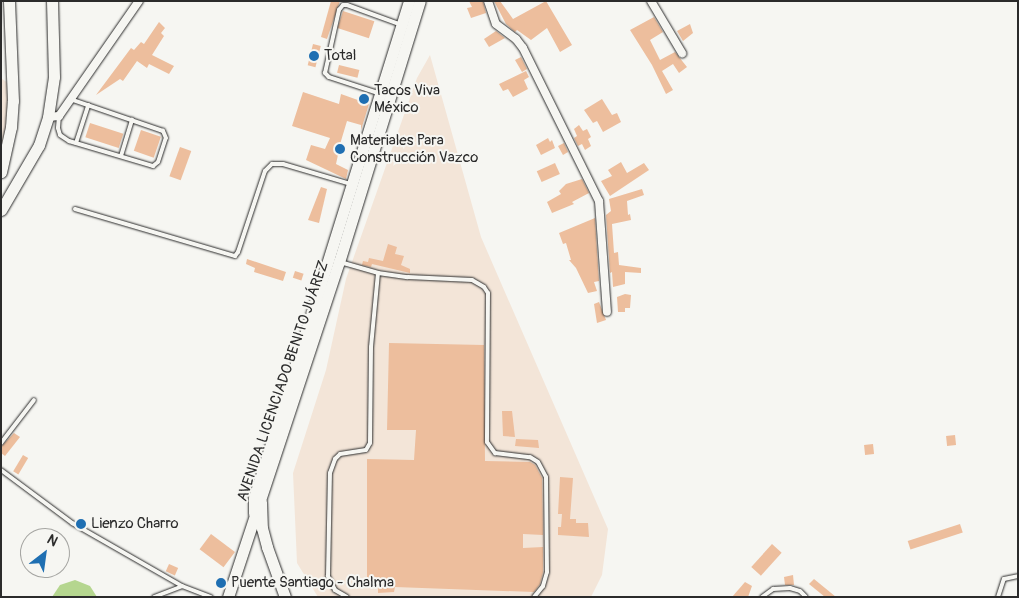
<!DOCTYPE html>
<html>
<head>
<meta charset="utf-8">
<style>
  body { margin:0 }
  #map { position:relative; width:1019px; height:598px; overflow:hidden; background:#f6f6f2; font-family:Pangolin,sans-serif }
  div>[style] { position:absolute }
  .built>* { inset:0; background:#f3e5d8 }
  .green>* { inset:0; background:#b5d68f }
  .building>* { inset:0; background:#edbe9d; transform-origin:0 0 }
  .roads { filter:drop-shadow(0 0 1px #2b2b2b) drop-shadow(0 0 1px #2b2b2b) }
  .service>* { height:4px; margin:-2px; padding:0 2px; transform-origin:2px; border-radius:2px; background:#f6f6f2 }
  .minor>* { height:8px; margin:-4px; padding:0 4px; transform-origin:4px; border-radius:4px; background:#f6f6f2 }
  .secondary>* { height:11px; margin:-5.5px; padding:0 5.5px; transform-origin:5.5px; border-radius:5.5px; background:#f6f6f2 }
  .dots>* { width:14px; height:14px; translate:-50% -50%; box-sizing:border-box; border:2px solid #f6f6f2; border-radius:50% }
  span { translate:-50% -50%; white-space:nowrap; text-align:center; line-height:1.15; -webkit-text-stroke:4px #f6f6f2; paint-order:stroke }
  .poi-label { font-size:15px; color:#2b2b2b }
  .left { translate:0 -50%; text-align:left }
  .street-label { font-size:15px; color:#2b2b2b }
  .frame { position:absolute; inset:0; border:2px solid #2b2b2b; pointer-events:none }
  .north { position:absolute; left:20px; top:528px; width:50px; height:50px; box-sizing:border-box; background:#f6f6f2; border:1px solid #a5a5a2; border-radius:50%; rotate:30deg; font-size:14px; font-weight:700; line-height:20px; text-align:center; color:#2b2b2b }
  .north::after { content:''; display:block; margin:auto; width:18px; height:22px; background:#1f6fb2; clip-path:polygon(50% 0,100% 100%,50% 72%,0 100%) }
</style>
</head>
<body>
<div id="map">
  <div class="built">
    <div style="clip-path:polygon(430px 55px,481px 237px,608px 529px,602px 575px,591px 597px,318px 597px,297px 563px,293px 473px,326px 370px,346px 279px,417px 78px)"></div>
    <div style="clip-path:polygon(1px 78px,9px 84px,10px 102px,1px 158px)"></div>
  </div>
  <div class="green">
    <div style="clip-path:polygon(75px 580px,90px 586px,97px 597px,52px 597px,60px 585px)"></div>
  </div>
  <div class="building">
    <div style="clip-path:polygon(331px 1px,340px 1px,327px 39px,321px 37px)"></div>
    <div style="clip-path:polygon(469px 1px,483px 1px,486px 13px,471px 18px,467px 8px,472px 7px)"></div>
    <div style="clip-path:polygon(494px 1px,500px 1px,513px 19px,546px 1px,572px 45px,560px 52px,547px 28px,531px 40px,517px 30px,515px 32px,506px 24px)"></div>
    <div style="left:343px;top:11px;width:33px;height:18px;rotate:18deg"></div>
    <div style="clip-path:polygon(654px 17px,663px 32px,650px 40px,660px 60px,675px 52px,687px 67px,679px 73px,673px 64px,662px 71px,673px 90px,666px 94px,652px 65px,630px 30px)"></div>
    <div style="clip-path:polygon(159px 22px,165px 28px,161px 33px,164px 36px,152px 55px,174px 66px,169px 74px,149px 64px,147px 68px,137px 61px,123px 81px,120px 79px,96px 95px,131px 48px,134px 50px,141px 42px,144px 44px)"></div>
    <div style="clip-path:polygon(690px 24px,693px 33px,683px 41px,677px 31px)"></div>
    <div style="clip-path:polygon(496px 31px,505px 38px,489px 47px,484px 39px)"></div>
    <div style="left:313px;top:44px;width:8px;height:22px;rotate:14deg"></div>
    <div style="clip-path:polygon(521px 57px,527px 69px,522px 72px,515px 60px)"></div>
    <div style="left:339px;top:65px;width:21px;height:8px;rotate:14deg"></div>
    <div style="clip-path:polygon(526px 71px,529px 77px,524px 80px,528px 89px,513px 97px,508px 89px,503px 91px,499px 84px)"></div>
    <div style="clip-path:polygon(303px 92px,339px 104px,341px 94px,369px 104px,361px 130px,361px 125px,347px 121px,341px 141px,336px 164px,348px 170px,346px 179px,306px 160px,311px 145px,325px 149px,330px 138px,292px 126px)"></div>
    <div style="clip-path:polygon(602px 99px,612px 115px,617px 113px,621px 122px,603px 132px,597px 121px,593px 123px,584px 110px)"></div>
    <div style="left:90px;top:123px;width:35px;height:15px;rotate:18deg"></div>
    <div style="clip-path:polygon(579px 125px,583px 131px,587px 129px,591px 137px,588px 139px,591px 146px,585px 150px,582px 144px,578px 146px,574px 138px,577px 136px,574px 129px)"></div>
    <div style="left:141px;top:130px;width:21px;height:22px;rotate:19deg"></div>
    <div style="clip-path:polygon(548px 138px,550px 142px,552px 140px,555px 148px,541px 155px,536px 145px)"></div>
    <div style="clip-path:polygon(564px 143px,568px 152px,563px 155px,558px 146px)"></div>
    <div style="left:180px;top:147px;width:12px;height:31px;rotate:20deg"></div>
    <div style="clip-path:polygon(621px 162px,627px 173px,644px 163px,649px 170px,610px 196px,601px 181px,612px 176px,608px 170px)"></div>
    <div style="left:555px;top:163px;width:12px;height:20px;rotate:66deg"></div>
    <div style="clip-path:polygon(582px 179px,589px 193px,572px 202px,574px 204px,552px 213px,547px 202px,561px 194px,559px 191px,566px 184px)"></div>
    <div style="clip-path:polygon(321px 187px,327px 189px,319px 223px,308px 220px)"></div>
    <div style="clip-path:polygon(642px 189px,644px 195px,627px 201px,628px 215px,630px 214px,631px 220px,612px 224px,614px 253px,618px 252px,619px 265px,641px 268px,641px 273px,625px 272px,625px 284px,613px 287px,612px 272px,610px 273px,606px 215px,611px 211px,609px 199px)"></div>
    <div style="clip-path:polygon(595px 218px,599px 281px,594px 282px,597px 291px,588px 293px,576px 268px,569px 260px,571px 260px,566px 243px,563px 244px,559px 233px)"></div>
    <div style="clip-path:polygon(388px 244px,397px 247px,395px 254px,404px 256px,401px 265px,410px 269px,410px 273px,372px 264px,371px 267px,362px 265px,363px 261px,368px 262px,369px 258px,383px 261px)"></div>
    <div style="clip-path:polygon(247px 259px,286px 272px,283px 281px,254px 272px,255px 268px,246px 264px)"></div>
    <div style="left:295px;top:271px;width:9px;height:7px;rotate:18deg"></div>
    <div style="clip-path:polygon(625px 294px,631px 295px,630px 308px,625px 308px,625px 312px,618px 312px,617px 297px)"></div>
    <div style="clip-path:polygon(599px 302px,606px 320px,597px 323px,594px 304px)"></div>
    <div style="clip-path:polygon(389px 343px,484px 345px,485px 461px,530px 462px,535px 465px,542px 478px,543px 535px,523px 534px,523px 548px,543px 547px,543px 572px,540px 584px,534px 592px,395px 587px,394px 592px,378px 593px,378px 580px,367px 580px,367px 459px,414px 460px,416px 430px,387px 430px)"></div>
    <div style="clip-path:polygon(502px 411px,512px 411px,515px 437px,503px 436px)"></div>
    <div style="clip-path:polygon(14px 433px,20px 437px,5px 456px,1px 453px,1px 447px)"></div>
    <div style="left:955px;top:435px;width:10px;height:9px;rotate:84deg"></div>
    <div style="clip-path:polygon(516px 439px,538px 440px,539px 448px,515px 446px)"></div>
    <div style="left:873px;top:444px;width:10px;height:9px;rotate:84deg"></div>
    <div style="left:23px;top:455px;width:6px;height:19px;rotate:31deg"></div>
    <div style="clip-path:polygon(560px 477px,573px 478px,570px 519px,576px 519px,576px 523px,588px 523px,589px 537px,558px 535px,558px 527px,561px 527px,562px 514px,558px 514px)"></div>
    <div style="left:960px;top:524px;width:9px;height:55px;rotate:72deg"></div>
    <div style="left:211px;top:534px;width:30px;height:19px;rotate:37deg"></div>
    <div style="left:772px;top:544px;width:13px;height:31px;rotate:42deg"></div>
    <div style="left:169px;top:564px;width:10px;height:8px;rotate:24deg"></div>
    <div style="clip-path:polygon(793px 575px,794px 585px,785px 585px,784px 577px)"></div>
    <div style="clip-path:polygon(814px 579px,836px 597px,825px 597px,809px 584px)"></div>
    <div style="clip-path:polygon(745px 582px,752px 586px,748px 597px,732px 597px)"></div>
  </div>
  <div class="roads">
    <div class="service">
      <div style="left:378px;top:93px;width:52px;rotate:-161.9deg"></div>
      <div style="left:329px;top:77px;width:6px;rotate:-135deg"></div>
      <div style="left:325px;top:73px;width:65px;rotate:-77.5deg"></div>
      <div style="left:339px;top:10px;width:6px;rotate:-51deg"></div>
      <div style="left:343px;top:5px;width:4px"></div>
      <div style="left:347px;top:5px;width:55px;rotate:20.1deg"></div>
      <div style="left:59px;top:116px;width:12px;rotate:95deg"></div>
      <div style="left:58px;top:128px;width:7px;rotate:74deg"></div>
      <div style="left:60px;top:135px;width:11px;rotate:34deg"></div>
      <div style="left:69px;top:141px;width:88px;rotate:16.6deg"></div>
      <div style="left:153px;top:166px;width:6px;rotate:-39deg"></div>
      <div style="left:158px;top:162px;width:25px;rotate:-72deg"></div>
      <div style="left:166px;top:138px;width:8px;rotate:-113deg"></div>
      <div style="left:163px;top:131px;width:98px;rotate:-161deg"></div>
      <div style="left:76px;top:143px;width:40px;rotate:-72deg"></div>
      <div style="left:121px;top:156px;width:38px;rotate:-73deg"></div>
      <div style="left:75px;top:209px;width:167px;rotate:16.4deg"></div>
      <div style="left:235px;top:256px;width:5px;rotate:-53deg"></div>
      <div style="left:238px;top:252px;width:85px;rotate:-71.6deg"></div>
      <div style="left:265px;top:171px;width:10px;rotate:-45deg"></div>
      <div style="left:272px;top:164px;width:11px"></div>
      <div style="left:283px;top:164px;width:71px;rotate:16.4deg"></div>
      <div style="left:340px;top:262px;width:40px;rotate:16deg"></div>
      <div style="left:378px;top:273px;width:30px;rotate:8deg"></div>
      <div style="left:408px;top:277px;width:64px;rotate:2.7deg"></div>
      <div style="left:472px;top:280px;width:14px;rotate:30deg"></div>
      <div style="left:484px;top:287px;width:7px;rotate:56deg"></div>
      <div style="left:488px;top:293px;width:149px;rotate:90.4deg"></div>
      <div style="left:487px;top:442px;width:14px;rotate:54deg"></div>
      <div style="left:495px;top:453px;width:35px;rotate:7deg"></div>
      <div style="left:530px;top:457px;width:9px;rotate:32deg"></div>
      <div style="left:538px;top:462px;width:17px;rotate:62deg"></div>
      <div style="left:546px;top:477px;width:95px;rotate:89.4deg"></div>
      <div style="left:547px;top:572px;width:15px;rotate:106deg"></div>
      <div style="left:543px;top:586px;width:14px;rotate:129deg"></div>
      <div style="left:1px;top:443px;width:54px;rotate:-52.5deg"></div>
      <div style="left:1px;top:470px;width:89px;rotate:36.7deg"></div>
      <div style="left:72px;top:523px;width:127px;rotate:29.8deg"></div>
      <div style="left:182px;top:586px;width:31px;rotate:21deg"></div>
      <div style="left:154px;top:597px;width:30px;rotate:-21deg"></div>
      <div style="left:347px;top:597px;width:14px;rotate:-150deg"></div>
      <div style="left:335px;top:590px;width:16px;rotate:-117deg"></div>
      <div style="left:328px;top:576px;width:103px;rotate:-88.9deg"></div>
      <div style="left:330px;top:473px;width:15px;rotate:-70deg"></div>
      <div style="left:335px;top:459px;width:7px;rotate:-45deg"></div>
      <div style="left:340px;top:454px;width:26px;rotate:-9deg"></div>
      <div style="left:366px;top:450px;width:8px;rotate:-60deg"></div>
      <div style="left:370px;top:443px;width:96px;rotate:-89.4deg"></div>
      <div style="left:371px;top:347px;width:74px;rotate:-84.6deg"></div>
      <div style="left:762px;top:597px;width:14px;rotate:-36deg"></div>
      <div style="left:773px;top:589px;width:17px;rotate:-3deg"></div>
      <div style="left:790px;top:588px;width:10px;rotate:17deg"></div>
      <div style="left:800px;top:591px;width:8px;rotate:45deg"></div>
      <div style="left:998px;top:597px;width:19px;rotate:-72deg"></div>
      <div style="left:1004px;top:579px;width:14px;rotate:-12deg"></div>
    </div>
    <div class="minor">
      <div style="left:488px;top:1px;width:24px;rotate:71deg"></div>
      <div style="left:496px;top:24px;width:25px;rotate:37deg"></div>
      <div style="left:516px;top:39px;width:11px;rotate:52deg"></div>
      <div style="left:523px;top:48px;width:171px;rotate:63.6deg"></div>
      <div style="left:599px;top:201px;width:111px;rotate:85.9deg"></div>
      <div style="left:651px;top:1px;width:61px;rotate:59.2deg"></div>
      <div style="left:48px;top:117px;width:11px;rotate:-5deg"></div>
      <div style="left:59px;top:116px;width:140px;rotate:-55.2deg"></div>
    </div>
    <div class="secondary">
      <div style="left:1px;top:172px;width:46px;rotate:-77.5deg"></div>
      <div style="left:11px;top:127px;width:26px;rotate:-86deg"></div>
      <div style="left:13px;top:101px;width:100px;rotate:-92.3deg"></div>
      <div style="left:1px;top:210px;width:75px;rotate:-59.7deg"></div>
      <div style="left:39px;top:145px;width:29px;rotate:-72deg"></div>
      <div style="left:48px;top:117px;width:40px;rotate:-81.5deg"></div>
      <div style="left:54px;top:77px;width:76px;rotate:-91.5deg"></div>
      <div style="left:261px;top:502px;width:26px;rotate:88deg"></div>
      <div style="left:262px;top:528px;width:20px;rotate:75deg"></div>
      <div style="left:267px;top:547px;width:53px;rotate:70.2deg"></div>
      <div style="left:254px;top:513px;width:15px;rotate:-90deg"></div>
      <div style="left:254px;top:498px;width:521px;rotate:-72.68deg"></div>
      <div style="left:228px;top:597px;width:353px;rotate:-71.7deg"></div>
      <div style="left:339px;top:262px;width:273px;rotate:-72.8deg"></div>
    </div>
  </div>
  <div class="dots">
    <div style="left:314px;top:56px;background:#1f6fb2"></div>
    <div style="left:364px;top:99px;background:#1f6fb2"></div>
    <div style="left:340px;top:149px;background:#1f6fb2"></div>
    <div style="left:81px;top:524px;background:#1f6fb2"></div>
    <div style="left:221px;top:583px;background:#1f6fb2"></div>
  </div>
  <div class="poi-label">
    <span class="left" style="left:324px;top:56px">Total</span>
    <span class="left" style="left:374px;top:99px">Tacos Viva<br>México</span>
    <span class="left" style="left:350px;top:149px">Materiales Para<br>Construcción Vazco</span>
    <span class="left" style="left:91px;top:524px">Lienzo Charro</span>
    <span class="left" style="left:231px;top:583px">Puente Santiago - Chalma</span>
  </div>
  <div class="street-label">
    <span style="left:283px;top:381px;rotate:-71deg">AVENIDA LICENCIADO BENITO JUÁREZ</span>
  </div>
  <div class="frame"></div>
  <div class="north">N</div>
</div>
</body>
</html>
